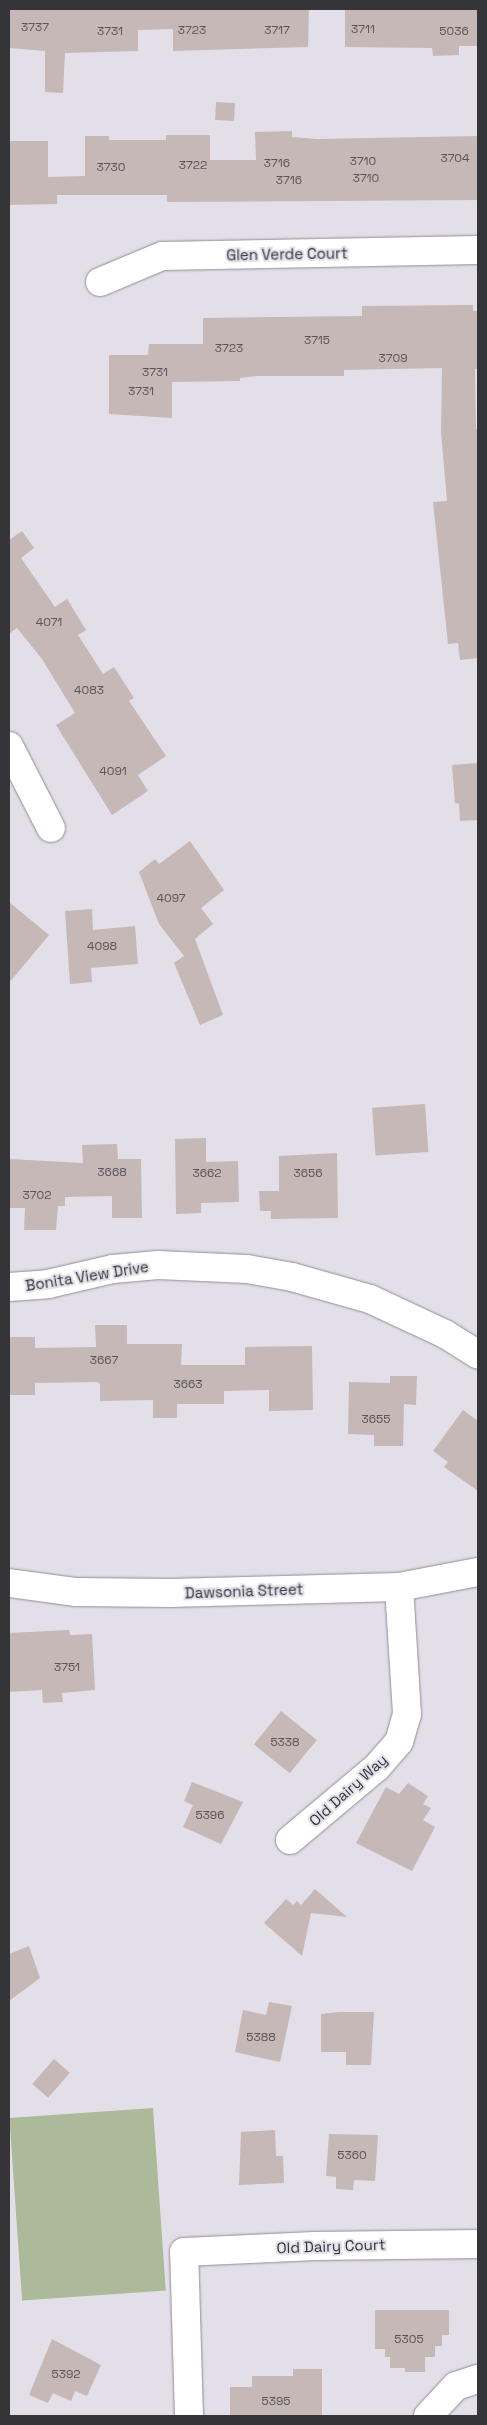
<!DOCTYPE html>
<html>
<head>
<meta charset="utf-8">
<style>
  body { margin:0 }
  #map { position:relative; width:487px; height:2425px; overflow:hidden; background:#e2dfe9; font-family:"Space Grotesk",sans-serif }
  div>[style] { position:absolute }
  .green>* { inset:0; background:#adba9a; transform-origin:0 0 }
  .building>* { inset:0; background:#c5b8b7; transform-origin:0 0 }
  .roads { filter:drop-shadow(0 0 1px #908d96) drop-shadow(0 0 1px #908d96) }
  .minor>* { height:28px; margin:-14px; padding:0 14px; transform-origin:14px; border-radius:14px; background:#fff }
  span { translate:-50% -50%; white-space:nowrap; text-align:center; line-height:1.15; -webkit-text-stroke:4px #e2dfe9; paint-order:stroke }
  .number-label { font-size:12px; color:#595558 }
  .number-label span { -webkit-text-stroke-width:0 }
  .street-label { font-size:15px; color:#353438 }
  .frame { position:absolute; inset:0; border:10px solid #353438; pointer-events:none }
</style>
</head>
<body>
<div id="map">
  <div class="green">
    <div style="left:153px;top:2108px;width:183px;height:144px;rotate:86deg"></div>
  </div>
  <div class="building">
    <div style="clip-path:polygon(9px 9px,309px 9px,308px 47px,173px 51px,173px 29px,138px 30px,138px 51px,65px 53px,63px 93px,45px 92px,45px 51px,9px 48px)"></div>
    <div style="clip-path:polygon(345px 9px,477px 9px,478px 46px,459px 46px,459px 55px,433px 56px,432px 48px,345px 47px)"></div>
    <div style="left:216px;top:102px;width:19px;height:18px;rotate:3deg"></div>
    <div style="clip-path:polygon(292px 131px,292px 137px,317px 139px,478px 136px,478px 200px,167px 202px,167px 195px,57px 195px,57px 204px,9px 205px,9px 141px,48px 141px,48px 177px,85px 176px,85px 136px,109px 136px,109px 140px,166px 140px,166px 135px,210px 135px,210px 160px,256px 160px,255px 132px)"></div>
    <div style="clip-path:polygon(473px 305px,473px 311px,478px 311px,478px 369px,475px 369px,476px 429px,478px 429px,478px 658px,460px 660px,458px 643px,448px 644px,433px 502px,447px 501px,441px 432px,442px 368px,344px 370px,344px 376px,257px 376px,240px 378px,240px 381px,172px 382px,172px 418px,109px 414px,109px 355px,148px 355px,149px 344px,203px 344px,203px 318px,362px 316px,362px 306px)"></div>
    <div style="clip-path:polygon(22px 531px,34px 548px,21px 558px,55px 607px,67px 599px,86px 630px,78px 635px,103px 674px,114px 667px,134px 698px,129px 701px,166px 756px,138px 775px,148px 791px,112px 815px,56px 725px,75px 713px,42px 659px,17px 628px,9px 634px,9px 540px)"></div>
    <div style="clip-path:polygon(478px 763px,478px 820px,460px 821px,459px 804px,455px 803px,452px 765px)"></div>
    <div style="clip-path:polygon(190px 841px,224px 890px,201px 908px,213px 924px,195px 939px,223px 1015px,200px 1025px,174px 963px,184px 956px,159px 924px,139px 872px,155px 859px,159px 864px)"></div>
    <div style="clip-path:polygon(9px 902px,49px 935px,9px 983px)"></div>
    <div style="clip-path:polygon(92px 909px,93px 930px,135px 926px,138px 964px,91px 968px,92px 982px,70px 984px,65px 911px)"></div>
    <div style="left:425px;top:1104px;width:48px;height:53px;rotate:86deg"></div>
    <div style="clip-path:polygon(206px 1138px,206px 1162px,238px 1161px,239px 1202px,201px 1203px,201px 1213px,176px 1214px,175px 1139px)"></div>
    <div style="clip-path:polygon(117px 1144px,118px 1159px,141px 1159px,142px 1218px,112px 1218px,112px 1196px,65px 1197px,65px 1206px,58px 1206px,56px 1230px,24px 1230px,25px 1208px,9px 1208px,9px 1159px,83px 1163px,82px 1145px)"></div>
    <div style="clip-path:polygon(337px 1153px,338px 1218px,271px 1219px,271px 1211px,260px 1211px,259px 1191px,279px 1191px,279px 1156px)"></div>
    <div style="clip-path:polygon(95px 1325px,127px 1325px,127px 1344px,182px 1344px,181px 1365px,245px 1365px,245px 1347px,312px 1346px,313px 1410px,269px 1411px,269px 1390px,224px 1391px,224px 1404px,177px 1404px,177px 1418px,153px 1418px,153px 1400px,100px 1401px,100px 1384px,97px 1382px,35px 1383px,35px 1395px,9px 1395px,9px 1337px,35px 1337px,35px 1348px,96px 1347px)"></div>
    <div style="clip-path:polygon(390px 1376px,417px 1376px,416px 1405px,404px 1404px,403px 1446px,374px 1446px,374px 1435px,348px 1434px,349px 1382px,390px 1383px)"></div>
    <div style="clip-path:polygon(463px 1410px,478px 1421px,478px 1491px,444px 1467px,448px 1462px,433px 1451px)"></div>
    <div style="clip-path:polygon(69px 1630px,70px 1635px,92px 1634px,95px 1690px,62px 1693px,63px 1702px,43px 1703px,42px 1690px,9px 1692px,9px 1633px)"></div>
    <div style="left:281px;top:1711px;width:46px;height:43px;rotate:39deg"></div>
    <div style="clip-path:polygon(192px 1782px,243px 1802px,221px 1844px,183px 1827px,193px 1805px,184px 1801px)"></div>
    <div style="clip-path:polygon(408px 1783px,428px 1796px,423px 1804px,431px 1808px,423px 1820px,435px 1827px,412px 1871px,356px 1843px,386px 1787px,399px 1794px)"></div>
    <div style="clip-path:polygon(315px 1889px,347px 1917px,311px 1913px,302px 1956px,264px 1923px,286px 1899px,293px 1905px,297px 1901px,301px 1905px)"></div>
    <div style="clip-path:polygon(29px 1946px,40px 1978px,9px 2001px,9px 1954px)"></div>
    <div style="clip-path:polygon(269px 2002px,292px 2006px,280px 2062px,235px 2052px,243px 2010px,266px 2015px)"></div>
    <div style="clip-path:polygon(339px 2012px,374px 2012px,371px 2065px,346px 2065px,346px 2052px,321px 2052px,321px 2014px)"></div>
    <div style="left:54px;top:2059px;width:21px;height:33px;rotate:41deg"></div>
    <div style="clip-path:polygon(275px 2130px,276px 2156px,283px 2156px,284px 2183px,239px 2185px,241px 2132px)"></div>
    <div style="clip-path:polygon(329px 2134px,378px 2135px,375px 2181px,354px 2180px,353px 2190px,336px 2189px,336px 2177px,326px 2176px)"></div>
    <div style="clip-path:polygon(375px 2310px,449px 2310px,449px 2335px,442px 2335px,442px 2346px,435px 2346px,435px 2357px,425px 2357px,425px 2372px,405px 2372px,405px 2368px,390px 2368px,390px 2357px,385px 2357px,385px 2349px,375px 2349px)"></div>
    <div style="clip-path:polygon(52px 2339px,101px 2365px,87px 2396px,75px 2391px,71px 2401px,53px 2393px,48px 2403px,29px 2395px)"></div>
    <div style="clip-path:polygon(293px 2369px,322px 2369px,322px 2416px,230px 2416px,230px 2387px,252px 2387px,252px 2376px,293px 2376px)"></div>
  </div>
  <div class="roads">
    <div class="minor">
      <div style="left:100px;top:282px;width:67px;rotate:-22.8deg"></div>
      <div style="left:162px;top:256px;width:316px;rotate:-1.1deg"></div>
      <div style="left:9px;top:746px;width:92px;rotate:62.9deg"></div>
      <div style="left:9px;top:1287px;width:39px;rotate:-4deg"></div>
      <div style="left:48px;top:1284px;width:67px;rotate:-13deg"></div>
      <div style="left:113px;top:1269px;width:45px;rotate:-5.1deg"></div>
      <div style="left:158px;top:1265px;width:89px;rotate:2.6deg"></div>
      <div style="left:247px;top:1269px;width:46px;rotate:10.1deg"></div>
      <div style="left:292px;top:1277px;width:81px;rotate:15.8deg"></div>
      <div style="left:370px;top:1299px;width:83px;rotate:25deg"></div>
      <div style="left:445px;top:1334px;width:39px;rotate:32deg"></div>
      <div style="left:9px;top:1583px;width:68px;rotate:7.7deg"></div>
      <div style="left:76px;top:1592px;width:94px;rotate:0.6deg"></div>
      <div style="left:170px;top:1593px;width:229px;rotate:-1.5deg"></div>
      <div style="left:399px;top:1587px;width:80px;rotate:-10.8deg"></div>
      <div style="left:290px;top:1840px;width:114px;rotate:-40deg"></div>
      <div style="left:377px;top:1767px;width:33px;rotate:-49deg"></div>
      <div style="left:399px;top:1742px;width:29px;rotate:-74deg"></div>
      <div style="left:407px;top:1714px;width:127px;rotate:-93.6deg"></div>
      <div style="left:189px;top:2416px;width:164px;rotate:-91.7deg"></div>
      <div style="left:184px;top:2252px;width:131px;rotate:-2.6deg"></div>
      <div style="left:315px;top:2246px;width:163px;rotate:-0.7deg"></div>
      <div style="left:428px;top:2416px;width:41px;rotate:-47deg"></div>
      <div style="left:456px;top:2386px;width:23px;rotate:-18deg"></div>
    </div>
  </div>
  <div class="number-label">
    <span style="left:35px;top:28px">3737</span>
    <span style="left:363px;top:30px">3711</span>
    <span style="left:192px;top:31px">3723</span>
    <span style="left:277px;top:31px">3717</span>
    <span style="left:110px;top:32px">3731</span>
    <span style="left:454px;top:32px">5036</span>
    <span style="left:455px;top:159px">3704</span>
    <span style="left:363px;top:162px">3710</span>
    <span style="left:277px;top:164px">3716</span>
    <span style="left:193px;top:166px">3722</span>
    <span style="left:111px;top:168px">3730</span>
    <span style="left:366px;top:179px">3710</span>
    <span style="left:289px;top:181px">3716</span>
    <span style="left:317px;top:341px">3715</span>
    <span style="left:229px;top:349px">3723</span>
    <span style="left:393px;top:359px">3709</span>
    <span style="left:155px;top:373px">3731</span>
    <span style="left:141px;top:392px">3731</span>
    <span style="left:49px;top:623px">4071</span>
    <span style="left:89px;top:691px">4083</span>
    <span style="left:113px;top:772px">4091</span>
    <span style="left:171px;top:899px">4097</span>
    <span style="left:102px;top:947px">4098</span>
    <span style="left:112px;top:1173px">3668</span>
    <span style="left:207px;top:1174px">3662</span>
    <span style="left:308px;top:1174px">3656</span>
    <span style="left:37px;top:1196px">3702</span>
    <span style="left:104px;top:1361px">3667</span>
    <span style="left:188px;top:1385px">3663</span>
    <span style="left:376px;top:1420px">3655</span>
    <span style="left:67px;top:1668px">3751</span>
    <span style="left:285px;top:1743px">5338</span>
    <span style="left:210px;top:1816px">5396</span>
    <span style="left:261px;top:2038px">5388</span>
    <span style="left:352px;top:2156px">5360</span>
    <span style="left:409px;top:2340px">5305</span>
    <span style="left:66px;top:2375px">5392</span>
    <span style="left:276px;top:2402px">5395</span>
  </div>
  <div class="street-label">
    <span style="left:287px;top:254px;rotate:-1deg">Glen Verde Court</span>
    <span style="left:87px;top:1276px;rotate:-9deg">Bonita View Drive</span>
    <span style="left:244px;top:1591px;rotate:-2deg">Dawsonia Street</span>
    <span style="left:348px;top:1790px;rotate:-42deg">Old Dairy Way</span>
    <span style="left:331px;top:2246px;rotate:-2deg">Old Dairy Court</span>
  </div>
  <div class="frame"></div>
</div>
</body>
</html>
